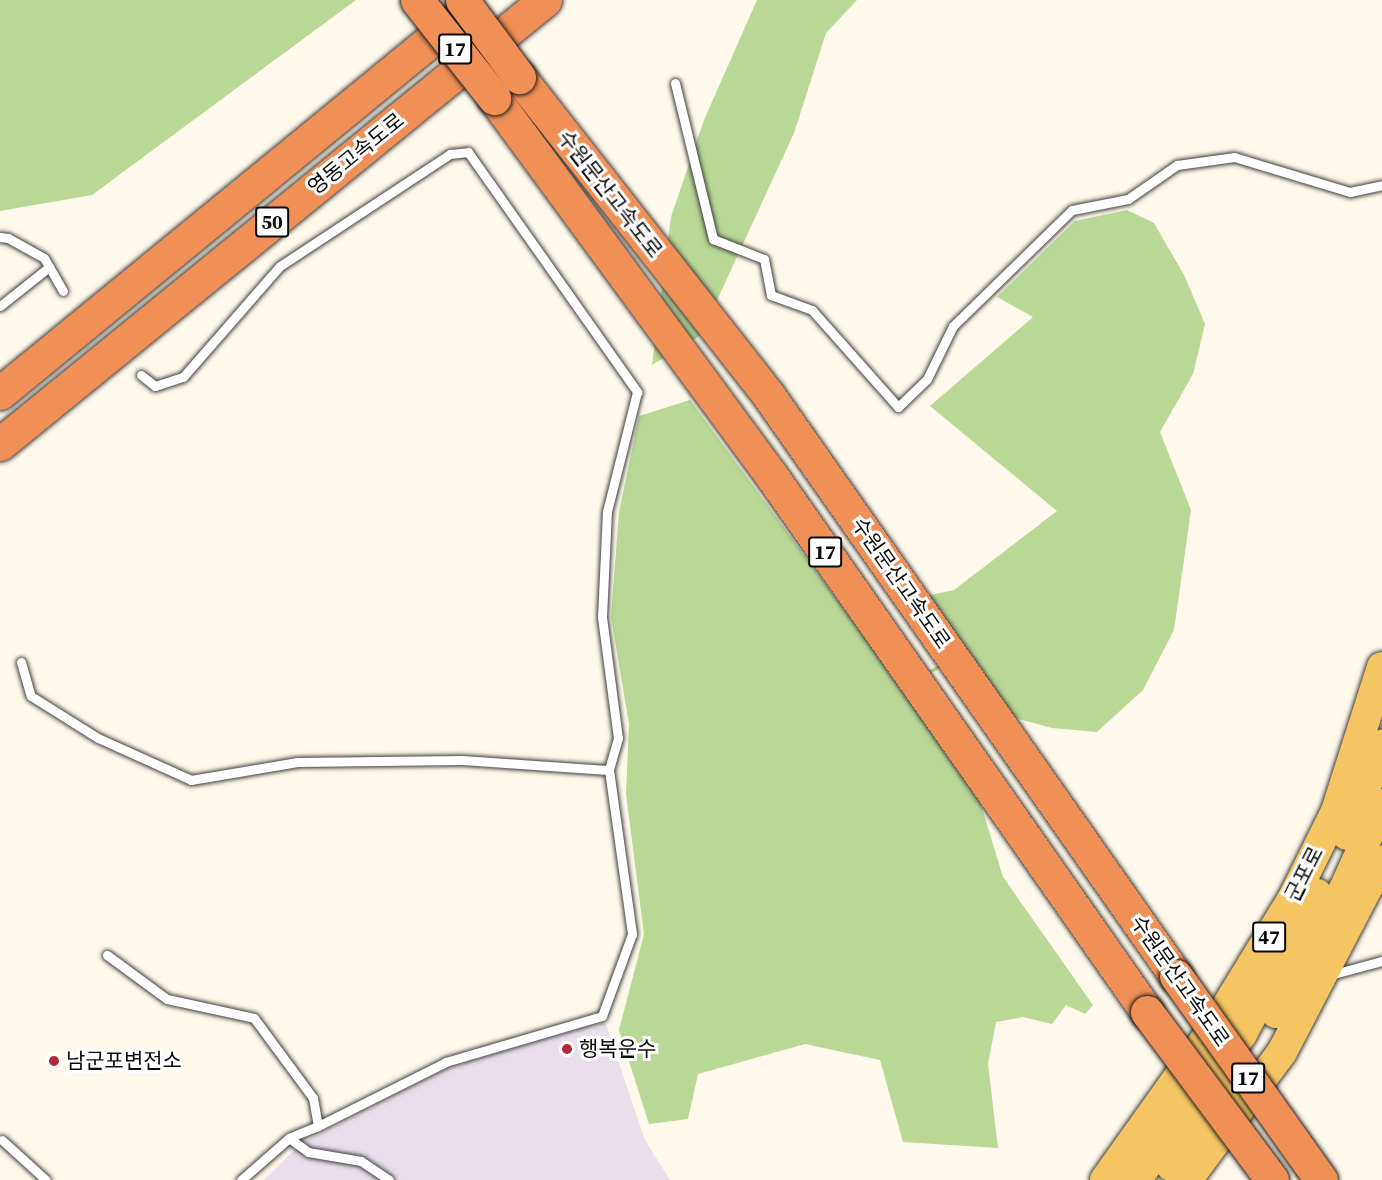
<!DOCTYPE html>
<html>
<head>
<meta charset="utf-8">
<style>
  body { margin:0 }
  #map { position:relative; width:1382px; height:1180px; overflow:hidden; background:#fef9ea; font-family:"Source Serif 4","Noto Sans KR",serif }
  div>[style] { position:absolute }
  .industrial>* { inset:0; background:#e8dfea }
  .forest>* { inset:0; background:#b9d795 }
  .roads { filter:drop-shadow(0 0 2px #3e3e3e) drop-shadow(0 0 2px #3e3e3e) }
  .service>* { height:9px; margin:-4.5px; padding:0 4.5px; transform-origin:4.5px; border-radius:4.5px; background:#fff }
  .primary>* { height:30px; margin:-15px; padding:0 15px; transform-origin:15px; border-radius:15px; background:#f5c564 }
  .motorway>* { height:33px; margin:-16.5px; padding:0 16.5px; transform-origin:16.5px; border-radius:16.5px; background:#f08f56 }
  .bridges { filter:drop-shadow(0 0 2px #1c1c1c) drop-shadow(0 0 2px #1c1c1c) }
  .motorway-bridge>* { height:33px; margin:-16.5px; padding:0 16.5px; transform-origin:16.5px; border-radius:16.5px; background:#f08f56 }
  .dots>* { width:16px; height:16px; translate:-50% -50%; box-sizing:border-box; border:3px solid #fff; border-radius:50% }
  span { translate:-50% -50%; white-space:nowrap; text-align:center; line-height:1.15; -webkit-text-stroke:6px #fff; paint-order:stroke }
  .shield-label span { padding:2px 4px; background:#fff; border:2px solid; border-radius:4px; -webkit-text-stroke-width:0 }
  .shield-label { font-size:20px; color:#0b0b0b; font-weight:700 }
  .street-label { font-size:21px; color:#0b0b0b }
  .poi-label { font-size:21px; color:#0b0b0b }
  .left { translate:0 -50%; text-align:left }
</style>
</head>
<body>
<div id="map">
  <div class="industrial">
    <div style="clip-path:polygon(605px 1022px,645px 1140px,670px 1180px,264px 1180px,300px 1144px,451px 1067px)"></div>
  </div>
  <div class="forest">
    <div style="clip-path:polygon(0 0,356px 0,92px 195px,0 211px)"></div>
    <div style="clip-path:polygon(757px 0,857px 0,826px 33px,794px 133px,701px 335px,652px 365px,671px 217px,704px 120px)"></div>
    <div style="clip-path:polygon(1127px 210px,1154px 223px,1184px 275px,1205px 324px,1193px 374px,1160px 432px,1191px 510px,1174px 630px,1143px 690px,1097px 732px,1052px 728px,1015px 718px,967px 651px,905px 690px,978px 795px,1003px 877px,1093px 1005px,1085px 1014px,1066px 1005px,1052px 1024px,1023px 1017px,996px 1022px,988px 1064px,998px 1148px,903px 1142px,880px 1060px,805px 1044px,698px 1074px,688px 1119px,649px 1124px,619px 1030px,644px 934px,626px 794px,629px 724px,611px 617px,619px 512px,639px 416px,690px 400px,902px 688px,964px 649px,927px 596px,954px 590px,1057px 511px,930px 406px,1033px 317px,997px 297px,1075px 221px)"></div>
  </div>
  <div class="roads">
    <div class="service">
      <div style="left:675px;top:83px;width:161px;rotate:76.3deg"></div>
      <div style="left:713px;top:239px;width:55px;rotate:21.4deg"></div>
      <div style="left:764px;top:259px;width:37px;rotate:79deg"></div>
      <div style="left:771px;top:295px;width:44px;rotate:20.1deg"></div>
      <div style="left:812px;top:310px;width:130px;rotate:48.4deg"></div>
      <div style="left:898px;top:407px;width:40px;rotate:-44deg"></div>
      <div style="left:927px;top:379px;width:59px;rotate:-63.9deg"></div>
      <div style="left:953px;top:326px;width:166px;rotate:-44.3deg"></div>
      <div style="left:1072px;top:210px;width:57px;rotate:-11.1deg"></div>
      <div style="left:1128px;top:199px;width:60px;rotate:-34.8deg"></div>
      <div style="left:1177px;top:165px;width:58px;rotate:-8deg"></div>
      <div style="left:1234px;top:157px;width:121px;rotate:16.8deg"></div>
      <div style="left:1350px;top:192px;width:33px;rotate:-12deg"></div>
      <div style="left:0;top:237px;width:8px;rotate:7deg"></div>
      <div style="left:8px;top:238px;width:41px;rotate:29.1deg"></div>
      <div style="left:44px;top:258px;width:38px;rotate:60deg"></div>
      <div style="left:0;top:306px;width:63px;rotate:-38.5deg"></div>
      <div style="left:141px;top:375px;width:18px;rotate:38deg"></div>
      <div style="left:155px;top:386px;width:29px;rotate:-18deg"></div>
      <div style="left:183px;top:377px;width:147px;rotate:-48.9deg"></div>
      <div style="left:280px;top:266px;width:204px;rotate:-33.4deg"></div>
      <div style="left:450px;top:154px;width:18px;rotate:-6deg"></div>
      <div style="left:468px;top:152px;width:294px;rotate:54.8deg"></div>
      <div style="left:637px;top:392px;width:123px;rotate:104.1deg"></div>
      <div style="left:607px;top:511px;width:106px;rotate:92.7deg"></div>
      <div style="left:602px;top:617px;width:122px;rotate:82.5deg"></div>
      <div style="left:618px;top:738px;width:33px;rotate:106deg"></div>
      <div style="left:609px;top:770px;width:166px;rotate:82deg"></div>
      <div style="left:632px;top:934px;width:87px;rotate:110.1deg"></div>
      <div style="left:602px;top:1016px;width:163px;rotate:163.6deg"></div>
      <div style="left:446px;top:1062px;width:143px;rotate:153.4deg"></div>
      <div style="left:21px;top:662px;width:35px;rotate:74deg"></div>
      <div style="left:31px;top:696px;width:79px;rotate:32.1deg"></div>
      <div style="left:98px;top:738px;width:102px;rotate:24.3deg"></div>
      <div style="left:191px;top:780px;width:108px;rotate:-9.6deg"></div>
      <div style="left:297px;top:762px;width:165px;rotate:-0.7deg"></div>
      <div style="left:462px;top:760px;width:147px;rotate:3.9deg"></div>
      <div style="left:107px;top:955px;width:74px;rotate:36.3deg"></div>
      <div style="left:167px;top:999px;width:89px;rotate:12.3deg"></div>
      <div style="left:254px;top:1018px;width:99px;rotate:53.6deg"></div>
      <div style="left:313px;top:1098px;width:28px;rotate:80deg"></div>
      <div style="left:318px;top:1126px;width:31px;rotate:158deg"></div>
      <div style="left:289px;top:1138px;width:64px;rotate:138.8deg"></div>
      <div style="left:1330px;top:975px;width:54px;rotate:-15.1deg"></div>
      <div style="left:289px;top:1138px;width:24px;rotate:36deg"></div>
      <div style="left:308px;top:1152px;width:54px;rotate:9.6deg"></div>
      <div style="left:361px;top:1161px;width:34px;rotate:34deg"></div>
      <div style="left:2px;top:1140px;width:59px;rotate:42.3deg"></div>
    </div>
    <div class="primary">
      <div style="left:1347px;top:835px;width:97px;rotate:-68.7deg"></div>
      <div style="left:1276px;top:1013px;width:141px;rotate:-61.3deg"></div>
      <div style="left:1344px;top:889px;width:93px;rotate:-65.9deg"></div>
      <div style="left:1171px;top:1166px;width:99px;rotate:-54.1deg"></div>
      <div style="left:1105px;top:1180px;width:184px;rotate:-54.5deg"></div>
      <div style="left:1212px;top:1030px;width:155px;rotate:-58.5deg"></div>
      <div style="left:1293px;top:898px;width:97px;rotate:-63.7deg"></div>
      <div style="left:1336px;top:811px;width:151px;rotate:-72.3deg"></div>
      <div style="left:1136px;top:1180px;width:180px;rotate:-54deg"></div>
      <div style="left:1242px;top:1034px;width:159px;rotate:-61.8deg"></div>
      <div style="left:1187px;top:1180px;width:159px;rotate:-53.4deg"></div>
      <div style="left:1282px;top:1052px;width:216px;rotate:-62.5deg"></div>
    </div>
    <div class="motorway">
      <div style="left:519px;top:77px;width:405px;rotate:51.9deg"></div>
      <div style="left:769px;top:396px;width:709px;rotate:54.94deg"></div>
      <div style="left:494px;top:98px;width:468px;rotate:53.7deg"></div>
      <div style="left:771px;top:475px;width:656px;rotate:55deg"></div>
      <div style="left:0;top:393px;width:600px;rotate:-39.32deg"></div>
      <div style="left:0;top:444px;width:703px;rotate:-39.17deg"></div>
    </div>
  </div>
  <div class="bridges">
    <div class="motorway-bridge">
      <div style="left:417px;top:0;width:125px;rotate:51.8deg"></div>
      <div style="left:462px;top:0;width:96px;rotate:53.5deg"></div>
      <div style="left:1176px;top:976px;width:250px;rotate:54.6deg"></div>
      <div style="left:1147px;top:1012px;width:209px;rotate:53.3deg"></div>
    </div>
  </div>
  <div class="dots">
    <div style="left:567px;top:1049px;background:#b6283b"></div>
    <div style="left:54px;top:1061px;background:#b6283b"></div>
  </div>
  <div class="shield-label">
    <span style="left:455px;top:49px">17</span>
    <span style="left:272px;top:222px">50</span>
    <span style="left:825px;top:552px">17</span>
    <span style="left:1269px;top:937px">47</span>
    <span style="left:1248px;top:1078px">17</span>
  </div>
  <div class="street-label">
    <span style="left:356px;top:154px;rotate:-39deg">영동고속도로</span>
    <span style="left:610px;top:194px;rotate:52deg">수원문산고속도로</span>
    <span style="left:901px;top:583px;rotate:55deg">수원문산고속도로</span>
    <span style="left:1304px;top:874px;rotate:-63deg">군포로</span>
    <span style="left:1180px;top:981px;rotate:55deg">수원문산고속도로</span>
  </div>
  <div class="poi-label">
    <span class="left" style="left:579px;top:1049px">행복운수</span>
    <span class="left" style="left:66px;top:1061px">남군포변전소</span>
  </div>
</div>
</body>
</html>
